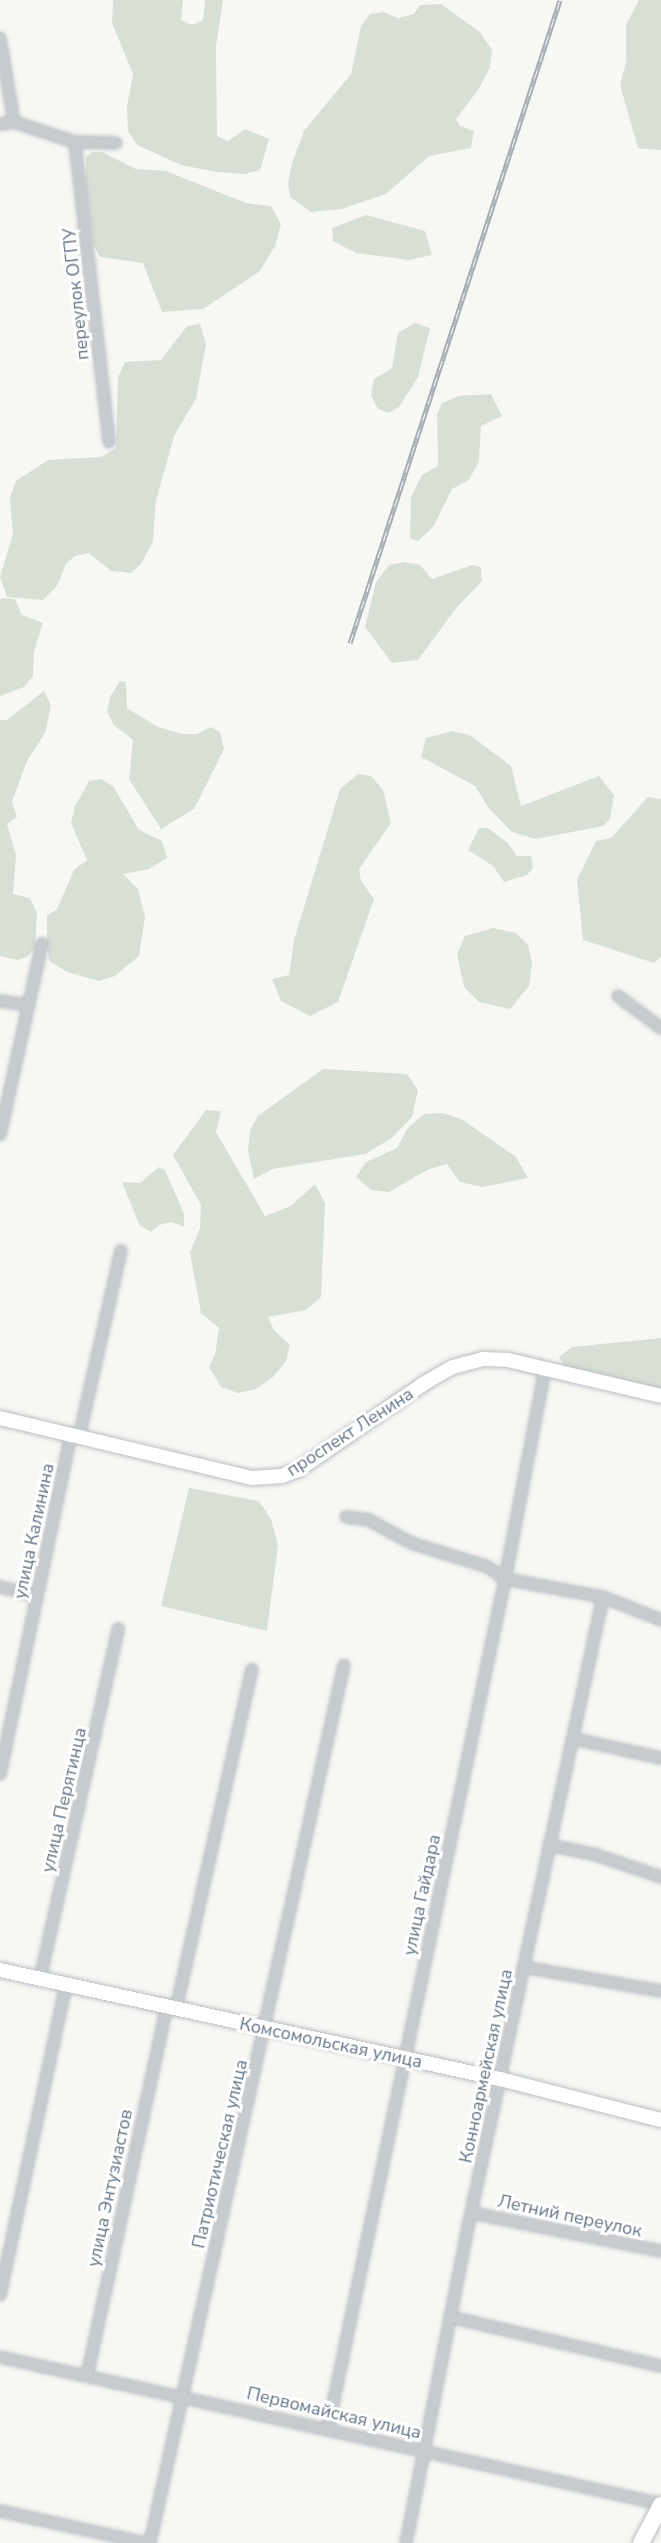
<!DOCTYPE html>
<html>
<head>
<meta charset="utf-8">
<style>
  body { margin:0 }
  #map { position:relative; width:661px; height:2543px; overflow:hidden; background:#f7f8f4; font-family:"Nunito Sans",sans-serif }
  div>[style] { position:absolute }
  .green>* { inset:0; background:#d8e0d5 }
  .roads { filter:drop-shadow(0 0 2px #babec2) drop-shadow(0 0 2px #babec2) }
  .minor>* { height:10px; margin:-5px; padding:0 5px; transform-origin:5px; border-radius:5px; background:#c7cbce }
  .major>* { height:14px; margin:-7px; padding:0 7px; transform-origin:7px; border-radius:7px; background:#fff }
  .highway>* { height:16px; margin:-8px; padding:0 8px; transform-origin:8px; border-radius:8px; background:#fff }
  .rail>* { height:5px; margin-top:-2.5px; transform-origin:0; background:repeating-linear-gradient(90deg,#fff 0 9px,#a6adb3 0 18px); box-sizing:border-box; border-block:2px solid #a6adb3 }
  span { translate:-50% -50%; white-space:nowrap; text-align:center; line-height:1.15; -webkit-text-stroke:6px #fff; paint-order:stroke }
  .street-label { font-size:18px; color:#637688 }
</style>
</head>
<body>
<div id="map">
  <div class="green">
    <div style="clip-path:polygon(113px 0,183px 0,181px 20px,192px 25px,203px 20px,205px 0,223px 0,216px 47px,217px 136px,228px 141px,245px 129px,269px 139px,260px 170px,244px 174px,216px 172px,181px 165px,137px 145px,128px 131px,127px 106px,133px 74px,112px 23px)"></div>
    <div style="clip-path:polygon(639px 0,661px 0,661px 150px,638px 148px,620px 85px,626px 62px,626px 25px)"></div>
    <div style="clip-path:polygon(441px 4px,480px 32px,492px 50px,490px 68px,478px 90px,456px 119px,460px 126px,474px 131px,471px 148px,429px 156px,386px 194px,342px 209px,311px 212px,290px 197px,288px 183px,292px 163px,304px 131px,351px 74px,361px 26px,370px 14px,384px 12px,398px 18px,414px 14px,420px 5px)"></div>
    <div style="clip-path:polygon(92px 152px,102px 152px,136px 169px,166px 171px,246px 203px,271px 206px,281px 224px,275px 246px,260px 271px,203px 309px,162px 312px,143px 263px,100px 257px,93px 243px,86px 186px,86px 157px)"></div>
    <div style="clip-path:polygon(366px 215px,425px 231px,432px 255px,409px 260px,356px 253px,333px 241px,332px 228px)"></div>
    <div style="clip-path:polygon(415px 323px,430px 328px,418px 377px,399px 407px,389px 413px,378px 409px,371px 395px,374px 379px,392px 368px,398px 333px)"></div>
    <div style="clip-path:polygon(200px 324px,206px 344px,196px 399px,174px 436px,156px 501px,153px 541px,141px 564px,131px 573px,111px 571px,89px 553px,75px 556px,66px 564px,57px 586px,43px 600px,7px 597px,0 577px,13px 534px,10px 498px,16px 481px,48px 460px,101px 457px,116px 448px,118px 377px,125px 362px,161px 360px,187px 326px)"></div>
    <div style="clip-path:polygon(491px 394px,502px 416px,481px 426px,479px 461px,469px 480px,452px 489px,433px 527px,418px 541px,410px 538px,411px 497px,422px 475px,438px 466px,437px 415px,442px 403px,459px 396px)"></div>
    <div style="clip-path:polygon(404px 562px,420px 565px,432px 579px,472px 565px,481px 567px,482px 581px,457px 607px,418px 660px,392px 663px,365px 627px,376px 582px,389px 565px)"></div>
    <div style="clip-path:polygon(4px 598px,15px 599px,22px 615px,43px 623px,34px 652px,33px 676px,24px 687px,0 696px,0 599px)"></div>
    <div style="clip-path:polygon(120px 681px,126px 682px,127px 708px,158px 727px,182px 734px,197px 734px,211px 727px,220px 732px,224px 749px,194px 809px,161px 829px,129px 779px,133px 740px,114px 725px,107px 712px,110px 697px)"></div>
    <div style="clip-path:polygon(44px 691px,51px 706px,45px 733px,27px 761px,12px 802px,17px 817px,7px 824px,16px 855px,13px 894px,30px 898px,37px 913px,35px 948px,27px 957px,17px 960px,0 956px,0 720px,7px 720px)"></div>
    <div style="clip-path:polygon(452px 731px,470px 735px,511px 766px,521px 806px,599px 776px,614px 795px,610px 819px,603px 826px,536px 839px,512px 832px,488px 807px,475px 786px,421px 757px,426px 738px)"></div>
    <div style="clip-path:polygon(358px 774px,371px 776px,383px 790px,391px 823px,359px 869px,361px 881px,374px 899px,338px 1002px,310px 1016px,281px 1001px,272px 979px,289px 975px,294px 940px,340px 789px)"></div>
    <div style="clip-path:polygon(101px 779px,113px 786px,139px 830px,162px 841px,167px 858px,149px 869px,123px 874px,138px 889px,145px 917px,139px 956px,115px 976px,99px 981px,67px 972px,49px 961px,47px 944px,47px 916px,57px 909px,74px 870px,87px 860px,71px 823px,75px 806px,89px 781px)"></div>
    <div style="clip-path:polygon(648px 797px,661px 799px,661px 957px,654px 963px,583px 940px,577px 880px,596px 841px,611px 838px)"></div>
    <div style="clip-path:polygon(479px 828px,488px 828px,508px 843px,517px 856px,531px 856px,533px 868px,527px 875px,504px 882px,493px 866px,468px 850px)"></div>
    <div style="clip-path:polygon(493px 928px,516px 933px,528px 945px,532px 963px,529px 986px,510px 1009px,479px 1002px,464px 987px,457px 954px,465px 936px)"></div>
    <div style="clip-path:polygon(323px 1069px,407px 1074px,418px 1090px,412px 1117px,392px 1138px,365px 1154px,273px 1169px,254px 1179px,248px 1151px,250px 1130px,258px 1116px)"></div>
    <div style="clip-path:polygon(206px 1110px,221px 1111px,216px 1132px,265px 1216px,291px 1206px,315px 1184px,325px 1203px,321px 1297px,306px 1310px,268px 1317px,274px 1330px,290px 1345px,286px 1361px,273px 1377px,256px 1389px,238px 1393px,221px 1387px,209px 1367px,215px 1355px,219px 1328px,201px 1313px,190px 1253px,200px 1228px,201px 1205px,173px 1155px)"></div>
    <div style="clip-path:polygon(443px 1113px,463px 1120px,516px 1157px,528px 1178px,482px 1187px,460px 1182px,447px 1164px,429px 1169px,389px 1192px,371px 1190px,356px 1177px,366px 1162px,397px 1148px,407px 1129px,424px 1114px)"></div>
    <div style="clip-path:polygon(159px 1167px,165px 1170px,184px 1214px,184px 1227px,171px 1222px,159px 1225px,151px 1232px,140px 1226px,122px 1182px,140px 1183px)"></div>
    <div style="clip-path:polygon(661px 1338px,661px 1388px,564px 1366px,559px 1357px,572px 1347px)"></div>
    <div style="clip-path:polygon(189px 1488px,259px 1501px,271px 1519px,278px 1545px,267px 1631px,161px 1606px)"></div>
  </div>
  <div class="roads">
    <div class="minor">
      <div style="left:0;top:38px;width:85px;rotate:80.5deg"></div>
      <div style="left:0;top:124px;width:14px;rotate:-8deg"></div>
      <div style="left:14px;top:122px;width:64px;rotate:18.2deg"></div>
      <div style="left:75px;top:142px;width:41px;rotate:1.4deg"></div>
      <div style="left:75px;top:142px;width:302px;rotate:83.5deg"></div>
      <div style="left:618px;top:996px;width:54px;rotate:36.7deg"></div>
      <div style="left:0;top:1001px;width:29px;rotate:8deg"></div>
      <div style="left:0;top:1135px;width:196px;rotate:-77.6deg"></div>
      <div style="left:79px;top:1437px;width:191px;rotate:-77.3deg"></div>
      <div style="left:346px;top:1517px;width:23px;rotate:7deg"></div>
      <div style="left:369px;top:1520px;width:48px;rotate:28.7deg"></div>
      <div style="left:411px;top:1543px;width:81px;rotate:17.3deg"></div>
      <div style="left:488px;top:1567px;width:21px;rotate:35deg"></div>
      <div style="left:505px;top:1579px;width:100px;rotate:10.4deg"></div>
      <div style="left:603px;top:1597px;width:62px;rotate:21.6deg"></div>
      <div style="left:0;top:1587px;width:38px;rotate:14deg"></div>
      <div style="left:575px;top:1739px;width:88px;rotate:12.5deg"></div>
      <div style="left:0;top:1774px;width:346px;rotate:-78.2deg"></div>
      <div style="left:549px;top:1845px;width:48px;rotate:12deg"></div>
      <div style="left:596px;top:1855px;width:69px;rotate:18.7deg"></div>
      <div style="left:523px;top:1967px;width:140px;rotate:9.9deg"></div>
      <div style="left:40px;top:1979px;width:359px;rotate:-77.4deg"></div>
      <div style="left:176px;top:2009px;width:348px;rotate:-77.4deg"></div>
      <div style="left:472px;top:2213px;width:193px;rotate:11.4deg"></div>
      <div style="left:0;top:2295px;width:317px;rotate:-78deg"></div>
      <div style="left:450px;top:2317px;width:217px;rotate:13.1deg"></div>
      <div style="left:0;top:2357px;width:677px;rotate:12.54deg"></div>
      <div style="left:87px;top:2376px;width:378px;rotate:-77.8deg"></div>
      <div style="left:328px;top:2428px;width:867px;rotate:-78.22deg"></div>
      <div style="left:505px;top:1579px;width:214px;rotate:-79.2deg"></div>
      <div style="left:0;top:2511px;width:148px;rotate:12.4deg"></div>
      <div style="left:150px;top:2543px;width:899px;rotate:-77.54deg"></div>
      <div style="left:406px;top:2543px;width:322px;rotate:-78.9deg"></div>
      <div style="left:468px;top:2227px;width:644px;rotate:-77.91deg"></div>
    </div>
    <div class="major">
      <div style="left:0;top:1418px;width:259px;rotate:13.4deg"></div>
      <div style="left:252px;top:1478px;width:30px;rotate:-4deg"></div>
      <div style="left:282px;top:1476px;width:17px;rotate:-21deg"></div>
      <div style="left:298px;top:1470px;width:152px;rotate:-34.5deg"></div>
      <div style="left:423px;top:1384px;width:34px;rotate:-30deg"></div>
      <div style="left:453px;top:1367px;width:31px;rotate:-15deg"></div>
      <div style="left:483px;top:1359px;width:25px;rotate:2deg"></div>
      <div style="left:508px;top:1360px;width:157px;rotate:13.2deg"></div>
      <div style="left:0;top:1970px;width:512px;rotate:12.3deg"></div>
      <div style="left:500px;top:2079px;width:166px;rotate:14.3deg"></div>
    </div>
    <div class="highway">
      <div style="left:641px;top:2543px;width:43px;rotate:-62.2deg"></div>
    </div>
  </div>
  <div class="rail">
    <div style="left:350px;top:643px;width:676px;rotate:-71.91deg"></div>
  </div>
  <div class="street-label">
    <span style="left:76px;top:294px;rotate:-96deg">переулок ОГПУ</span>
    <span style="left:350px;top:1432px;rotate:-33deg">проспект Ленина</span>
    <span style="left:34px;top:1531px;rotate:-78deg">улица Калинина</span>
    <span style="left:64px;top:1800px;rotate:-77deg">улица Перятинца</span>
    <span style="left:422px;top:1895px;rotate:-78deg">улица Гайдара</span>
    <span style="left:331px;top:2043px;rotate:12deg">Комсомольская улица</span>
    <span style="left:486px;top:2066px;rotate:-78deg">Конноармейская улица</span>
    <span style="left:220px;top:2154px;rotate:-77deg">Патриотическая улица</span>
    <span style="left:110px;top:2188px;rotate:-78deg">улица Энтузиастов</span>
    <span style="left:570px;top:2216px;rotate:12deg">Летний переулок</span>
    <span style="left:334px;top:2413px;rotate:13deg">Первомайская улица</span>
  </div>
</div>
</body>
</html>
